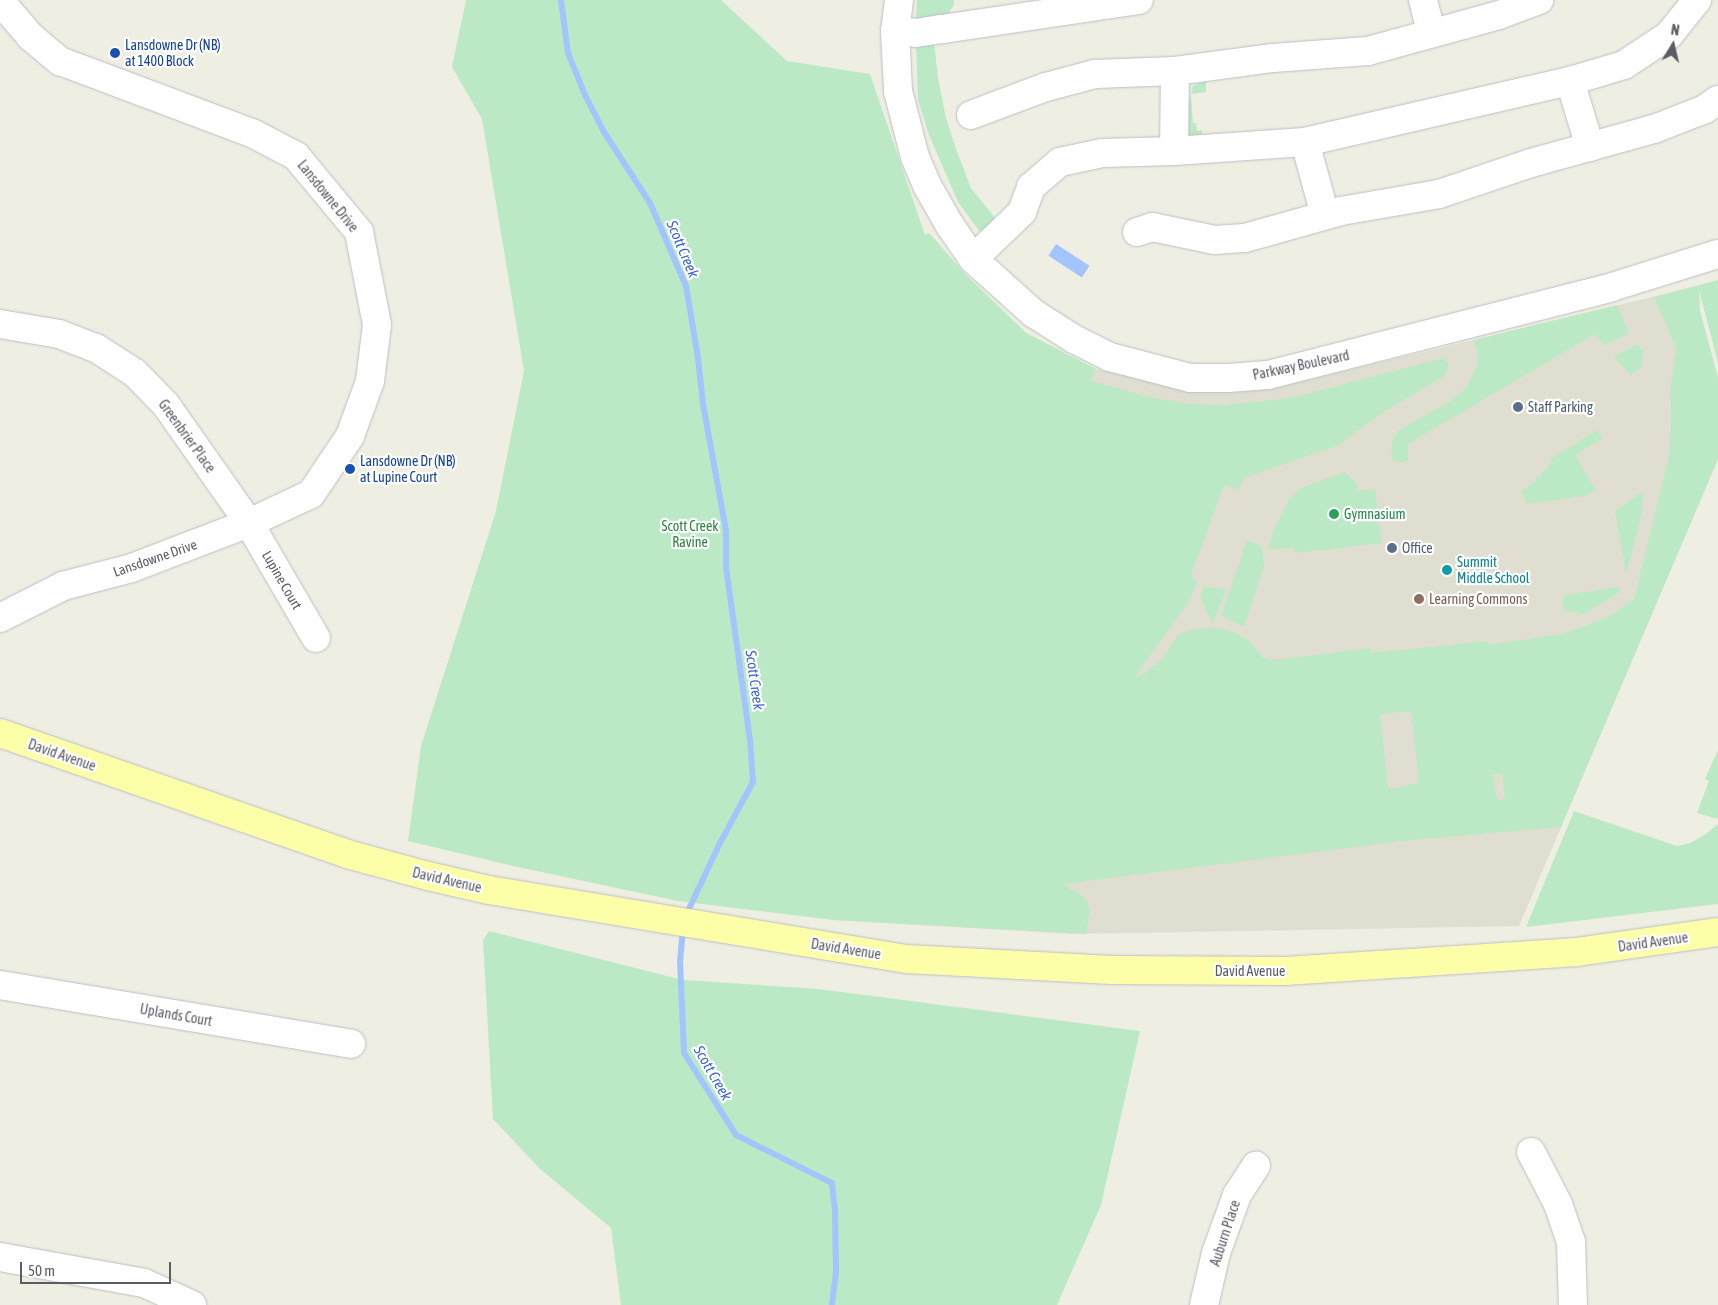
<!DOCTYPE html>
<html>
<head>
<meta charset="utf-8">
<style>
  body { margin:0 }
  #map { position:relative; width:1718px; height:1305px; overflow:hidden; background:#efeee2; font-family:"Asap Condensed",sans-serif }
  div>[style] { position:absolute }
  .education>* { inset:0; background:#dfded1 }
  .green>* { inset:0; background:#bce9c5 }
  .water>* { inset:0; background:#a2c5ff; transform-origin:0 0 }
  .stream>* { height:6px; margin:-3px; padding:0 3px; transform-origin:3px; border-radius:3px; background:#a2c5ff }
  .roads { filter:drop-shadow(0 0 1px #bdbec5) drop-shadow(0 0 1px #bdbec5) }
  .minor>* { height:28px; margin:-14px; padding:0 14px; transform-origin:14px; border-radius:14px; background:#fff }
  .major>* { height:28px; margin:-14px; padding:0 14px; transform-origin:14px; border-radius:14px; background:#fcffa7 }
  .dots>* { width:14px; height:14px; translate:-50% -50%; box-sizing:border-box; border:2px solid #fff; border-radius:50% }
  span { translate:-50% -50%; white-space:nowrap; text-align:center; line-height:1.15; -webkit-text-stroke:4.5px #fff; paint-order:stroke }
  .transit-label { font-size:14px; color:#164399 }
  .left { translate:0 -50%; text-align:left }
  .street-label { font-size:14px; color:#5b5d64 }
  .service-label { font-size:14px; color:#4e5e75 }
  .leisure-label { font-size:14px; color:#27864d }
  .park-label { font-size:14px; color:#2d8241 }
  .culture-label { font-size:14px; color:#0d838f }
  .education-label { font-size:14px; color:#785e54 }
  .water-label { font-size:15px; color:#3b66cc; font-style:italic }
  .north { position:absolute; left:1648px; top:20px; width:50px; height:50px; -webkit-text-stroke:4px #fff; paint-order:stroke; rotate:9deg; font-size:14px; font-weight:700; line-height:20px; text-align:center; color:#5b5d64 }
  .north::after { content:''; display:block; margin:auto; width:18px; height:22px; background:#5b5d64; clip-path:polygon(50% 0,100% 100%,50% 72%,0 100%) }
  .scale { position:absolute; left:20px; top:1262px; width:151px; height:22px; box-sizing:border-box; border:2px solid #5b5d64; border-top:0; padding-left:6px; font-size:15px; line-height:18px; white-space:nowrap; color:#5b5d64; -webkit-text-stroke:4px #fff; paint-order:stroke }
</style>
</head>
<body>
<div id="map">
  <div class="education">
    <div style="clip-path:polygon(929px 233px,965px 274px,1026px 333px,1096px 369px,1186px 389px,1274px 388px,1698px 286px,1700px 311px,1718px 378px,1718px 459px,1519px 926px,1071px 934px,834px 920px)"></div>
  </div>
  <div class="green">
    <div style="clip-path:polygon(evenodd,466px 0,721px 0,787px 61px,870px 74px,925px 235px,929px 233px,965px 274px,1026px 333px,1096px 369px,1091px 381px,1149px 397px,1190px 404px,1226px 405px,1291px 398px,1444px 358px,1448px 362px,1448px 369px,1443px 377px,1380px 414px,1339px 445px,1244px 478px,1238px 490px,1224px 485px,1191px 575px,1197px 582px,1190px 600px,1135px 676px,1142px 675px,1172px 651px,1162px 658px,1179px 634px,1194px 629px,1218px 628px,1236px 633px,1250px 642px,1264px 658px,1275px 660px,1370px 648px,1371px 653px,1487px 641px,1488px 645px,1562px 634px,1606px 618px,1634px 599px,1668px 461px,1671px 422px,1670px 391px,1676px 348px,1654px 297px,1718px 280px,1718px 363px,1699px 290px,1700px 311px,1718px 378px,1718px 459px,1561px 827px,1401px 841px,1064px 884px,1086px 899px,1090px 911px,1086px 934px,834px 920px,678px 901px,513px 866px,408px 841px,421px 746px,496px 511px,524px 371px,482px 119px,452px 67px,466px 0,1411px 711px,1419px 782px,1397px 788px,1388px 788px,1380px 714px,1411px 711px,466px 0,1493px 774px,1502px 774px,1505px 799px,1497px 800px,1493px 774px)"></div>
    <div style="clip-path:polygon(917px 0,954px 0,954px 5px,948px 14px,916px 19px)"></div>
    <div style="clip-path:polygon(934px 41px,938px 78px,946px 118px,956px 149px,971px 188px,996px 219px,980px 232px,958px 202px,929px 135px,918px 100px,916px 43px)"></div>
    <div style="clip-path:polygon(1206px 80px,1206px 92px,1191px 94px,1193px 123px,1196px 123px,1197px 131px,1202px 130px,1203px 139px,1196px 140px,1185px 135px,1185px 116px,1193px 86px)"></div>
    <div style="clip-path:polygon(1617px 305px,1629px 333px,1604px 345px,1595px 334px,1408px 444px,1408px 459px,1405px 463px,1393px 461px,1391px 449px,1394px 436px,1401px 429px,1449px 402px,1466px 388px,1477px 366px,1478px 352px,1474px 340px)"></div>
    <div style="clip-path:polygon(1636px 345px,1643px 350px,1643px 357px,1641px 367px,1631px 375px,1614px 357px)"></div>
    <div style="clip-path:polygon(1597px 430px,1603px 438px,1575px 455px,1596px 491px,1584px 496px,1527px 504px,1521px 491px,1536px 481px,1535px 479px,1542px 474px,1541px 472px,1549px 468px,1548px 465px,1552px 463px,1549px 460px)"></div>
    <div style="clip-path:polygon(1344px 472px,1356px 482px,1358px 491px,1375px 489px,1382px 543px,1295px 553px,1294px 548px,1268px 549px,1274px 529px,1289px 499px,1301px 488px)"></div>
    <div style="clip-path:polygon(1644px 491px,1641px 517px,1626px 574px,1615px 511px)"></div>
    <div style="clip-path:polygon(1247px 540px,1262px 546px,1264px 567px,1244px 627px,1221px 616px)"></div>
    <div style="clip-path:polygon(1204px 586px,1226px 590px,1213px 624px,1200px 597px)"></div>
    <div style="clip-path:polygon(1621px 587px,1617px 594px,1584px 614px,1564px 610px,1563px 595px)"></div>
    <div style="clip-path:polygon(1718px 750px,1718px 819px,1697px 813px,1709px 781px,1705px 779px)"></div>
    <div style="clip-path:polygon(1574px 811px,1677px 846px,1690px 843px,1706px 834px,1718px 824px,1718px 904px,1526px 927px)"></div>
    <div style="clip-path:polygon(489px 931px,683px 980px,819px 989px,1140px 1031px,1101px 1205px,1057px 1305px,621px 1305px,611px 1228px,539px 1168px,493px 1119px,483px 940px)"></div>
  </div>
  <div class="water">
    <div style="left:1056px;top:244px;width:40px;height:14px;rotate:33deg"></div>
  </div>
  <div class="stream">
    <div style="left:561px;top:0;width:53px;rotate:82.5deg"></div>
    <div style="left:568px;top:53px;width:45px;rotate:68deg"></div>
    <div style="left:585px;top:95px;width:42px;rotate:62.8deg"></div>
    <div style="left:604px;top:132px;width:85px;rotate:57.1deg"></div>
    <div style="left:650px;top:203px;width:90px;rotate:66.6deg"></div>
    <div style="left:686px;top:286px;width:73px;rotate:80.5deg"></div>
    <div style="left:698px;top:358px;width:46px;rotate:83.8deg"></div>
    <div style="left:703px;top:404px;width:128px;rotate:79.7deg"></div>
    <div style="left:726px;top:530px;width:37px;rotate:90deg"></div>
    <div style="left:726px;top:567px;width:174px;rotate:82.1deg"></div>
    <div style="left:750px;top:739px;width:43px;rotate:86deg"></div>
    <div style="left:753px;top:782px;width:72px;rotate:118.4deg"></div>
    <div style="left:719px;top:845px;width:77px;rotate:115.2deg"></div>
    <div style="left:683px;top:928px;width:33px;rotate:95deg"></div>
    <div style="left:680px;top:961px;width:92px;rotate:87.5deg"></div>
    <div style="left:684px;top:1053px;width:97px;rotate:57.6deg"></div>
    <div style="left:736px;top:1135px;width:107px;rotate:26.6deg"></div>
    <div style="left:832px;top:1183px;width:29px;rotate:84deg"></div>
    <div style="left:835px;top:1212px;width:60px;rotate:89deg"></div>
    <div style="left:836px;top:1272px;width:33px;rotate:97deg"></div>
  </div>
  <div class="roads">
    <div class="minor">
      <div style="left:899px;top:0;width:31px;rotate:97deg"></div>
      <div style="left:895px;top:31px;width:60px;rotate:87.1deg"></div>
      <div style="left:898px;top:91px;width:68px;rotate:75.6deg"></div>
      <div style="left:915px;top:157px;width:33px;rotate:67deg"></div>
      <div style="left:928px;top:187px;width:43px;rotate:60.4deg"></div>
      <div style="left:949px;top:224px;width:42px;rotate:55.6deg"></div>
      <div style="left:973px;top:259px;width:81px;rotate:42deg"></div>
      <div style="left:1033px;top:313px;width:49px;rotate:32.4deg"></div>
      <div style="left:1074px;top:339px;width:40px;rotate:26.6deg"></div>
      <div style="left:1110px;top:357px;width:83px;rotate:14.7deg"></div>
      <div style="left:1190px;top:378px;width:38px"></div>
      <div style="left:1228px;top:378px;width:40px;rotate:-4.3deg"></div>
      <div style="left:1268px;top:375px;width:355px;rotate:-14.3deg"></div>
      <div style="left:1612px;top:287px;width:111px;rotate:-17.3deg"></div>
      <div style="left:1423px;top:0;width:34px;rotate:76deg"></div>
      <div style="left:0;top:1px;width:48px;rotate:49.3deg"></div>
      <div style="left:31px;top:37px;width:38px;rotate:40deg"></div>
      <div style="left:60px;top:61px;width:205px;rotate:20.6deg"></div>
      <div style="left:252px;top:133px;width:50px;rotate:27.6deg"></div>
      <div style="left:296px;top:156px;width:99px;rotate:50.3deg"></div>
      <div style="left:359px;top:232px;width:95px;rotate:79deg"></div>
      <div style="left:377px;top:325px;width:56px;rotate:97.1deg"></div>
      <div style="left:370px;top:381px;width:59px;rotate:110deg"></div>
      <div style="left:350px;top:436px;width:70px;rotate:123.9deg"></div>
      <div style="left:311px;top:494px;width:68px;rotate:154.9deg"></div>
      <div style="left:249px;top:523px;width:125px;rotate:159deg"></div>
      <div style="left:132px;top:568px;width:71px;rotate:165.4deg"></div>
      <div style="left:63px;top:586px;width:71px;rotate:153.1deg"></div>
      <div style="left:895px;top:31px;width:21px;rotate:5deg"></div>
      <div style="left:916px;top:33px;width:26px;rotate:-9deg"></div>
      <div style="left:942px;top:29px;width:199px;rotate:-8.4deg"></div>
      <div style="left:1570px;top:81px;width:69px;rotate:73.1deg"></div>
      <div style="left:971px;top:115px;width:80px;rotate:-20.5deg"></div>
      <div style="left:1046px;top:87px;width:51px;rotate:-14.9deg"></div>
      <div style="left:1095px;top:74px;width:80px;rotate:-2.1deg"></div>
      <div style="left:1175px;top:71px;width:99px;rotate:-7.6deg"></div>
      <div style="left:1273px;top:58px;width:95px;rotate:-4.2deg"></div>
      <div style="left:1368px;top:51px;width:136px;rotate:-15.4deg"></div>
      <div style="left:1499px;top:15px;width:43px;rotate:-20.6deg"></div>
      <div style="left:1305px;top:142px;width:76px;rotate:74.7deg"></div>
      <div style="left:1174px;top:151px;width:80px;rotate:-89.3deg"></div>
      <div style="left:1137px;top:232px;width:16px;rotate:-18deg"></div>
      <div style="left:1152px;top:227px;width:64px;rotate:11.7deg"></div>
      <div style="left:1215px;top:240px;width:30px;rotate:-4deg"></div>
      <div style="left:1245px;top:238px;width:100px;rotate:-15.7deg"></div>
      <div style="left:1341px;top:211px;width:99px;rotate:-9.8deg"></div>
      <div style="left:1439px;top:194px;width:97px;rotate:-18.6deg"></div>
      <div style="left:1531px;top:163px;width:128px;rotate:-15.5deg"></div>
      <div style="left:1654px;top:129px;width:55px;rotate:-21.4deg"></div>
      <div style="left:1705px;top:109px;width:16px;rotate:-35deg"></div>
      <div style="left:973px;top:259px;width:68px;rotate:-43.8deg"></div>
      <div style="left:1022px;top:212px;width:27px;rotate:-70deg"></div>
      <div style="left:1031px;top:187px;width:38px;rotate:-41deg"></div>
      <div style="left:1060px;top:162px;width:43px;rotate:-12.1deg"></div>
      <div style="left:1102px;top:153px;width:72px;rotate:-1.6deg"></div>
      <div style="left:1174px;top:151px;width:131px;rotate:-3.9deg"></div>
      <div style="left:1305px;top:142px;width:272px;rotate:-13deg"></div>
      <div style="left:1570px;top:81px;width:56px;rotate:-16.5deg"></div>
      <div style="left:1624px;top:65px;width:54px;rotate:-33.7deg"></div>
      <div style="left:1669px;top:35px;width:45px;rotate:-51.3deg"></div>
      <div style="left:0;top:324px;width:60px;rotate:9.6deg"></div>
      <div style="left:59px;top:334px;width:40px;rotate:21deg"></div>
      <div style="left:96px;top:348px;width:46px;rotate:32.7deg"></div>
      <div style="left:135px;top:373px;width:45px;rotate:45.9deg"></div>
      <div style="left:166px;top:405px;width:144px;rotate:54.9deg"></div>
      <div style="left:249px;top:523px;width:133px;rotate:59.8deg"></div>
      <div style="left:0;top:985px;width:356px;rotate:9.5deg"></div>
      <div style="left:1531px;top:1152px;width:59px;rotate:62.6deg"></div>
      <div style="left:1558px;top:1204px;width:40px;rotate:71.1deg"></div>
      <div style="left:1571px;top:1242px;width:63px;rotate:88.2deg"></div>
      <div style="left:0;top:1257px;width:146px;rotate:10.2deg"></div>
      <div style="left:144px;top:1283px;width:53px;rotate:24.6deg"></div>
      <div style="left:1204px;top:1305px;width:53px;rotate:-77deg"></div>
      <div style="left:1216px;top:1253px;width:62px;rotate:-70.1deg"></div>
      <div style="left:1237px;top:1195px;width:35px;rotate:-57deg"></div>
    </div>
    <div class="major">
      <div style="left:0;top:733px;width:367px;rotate:19.2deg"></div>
      <div style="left:347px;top:854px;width:84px;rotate:15.2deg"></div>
      <div style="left:428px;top:876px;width:63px;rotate:12.9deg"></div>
      <div style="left:489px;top:890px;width:424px;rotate:9.4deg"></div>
      <div style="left:907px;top:959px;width:205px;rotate:3.1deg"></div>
      <div style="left:1112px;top:970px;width:173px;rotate:0.3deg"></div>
      <div style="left:1285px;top:971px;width:293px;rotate:-3.7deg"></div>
      <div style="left:1577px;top:952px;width:142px;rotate:-8.1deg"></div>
    </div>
  </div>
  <div class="dots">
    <div style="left:115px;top:53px;background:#1a4fb4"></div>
    <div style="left:1518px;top:407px;background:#5c6f8a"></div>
    <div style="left:350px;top:469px;background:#1a4fb4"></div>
    <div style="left:1334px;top:514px;background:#2e9e5b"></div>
    <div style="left:1392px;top:548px;background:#5c6f8a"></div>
    <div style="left:1447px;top:570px;background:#0f9aa8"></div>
    <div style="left:1419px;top:599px;background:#8d6e63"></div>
  </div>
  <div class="transit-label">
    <span class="left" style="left:125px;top:53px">Lansdowne Dr (NB)<br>at 1400 Block</span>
    <span class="left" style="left:360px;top:469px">Lansdowne Dr (NB)<br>at Lupine Court</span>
  </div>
  <div class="street-label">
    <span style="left:328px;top:196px;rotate:51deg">Lansdowne Drive</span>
    <span style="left:1301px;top:365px;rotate:-12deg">Parkway Boulevard</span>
    <span style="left:187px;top:436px;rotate:54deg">Greenbrier Place</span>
    <span style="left:155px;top:558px;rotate:-19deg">Lansdowne Drive</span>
    <span style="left:282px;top:580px;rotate:60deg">Lupine Court</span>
    <span style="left:62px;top:755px;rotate:19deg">David Avenue</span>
    <span style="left:447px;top:880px;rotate:13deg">David Avenue</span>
    <span style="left:1653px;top:942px;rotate:-8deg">David Avenue</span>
    <span style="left:846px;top:949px;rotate:9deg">David Avenue</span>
    <span style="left:1250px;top:971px">David Avenue</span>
    <span style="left:176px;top:1015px;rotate:10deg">Uplands Court</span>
    <span style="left:1225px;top:1233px;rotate:-72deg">Auburn Place</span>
  </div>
  <div class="service-label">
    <span class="left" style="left:1528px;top:407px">Staff Parking</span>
    <span class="left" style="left:1402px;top:548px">Office</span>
  </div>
  <div class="leisure-label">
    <span class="left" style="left:1344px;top:514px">Gymnasium</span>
  </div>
  <div class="park-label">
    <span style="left:690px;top:534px">Scott Creek<br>Ravine</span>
  </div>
  <div class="culture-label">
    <span class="left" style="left:1457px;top:570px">Summit<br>Middle School</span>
  </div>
  <div class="education-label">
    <span class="left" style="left:1429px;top:599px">Learning Commons</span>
  </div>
  <div class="water-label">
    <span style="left:683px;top:249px;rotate:67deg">Scott Creek</span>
    <span style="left:755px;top:680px;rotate:82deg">Scott Creek</span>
    <span style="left:713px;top:1073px;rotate:60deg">Scott Creek</span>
  </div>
  <div class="north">N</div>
  <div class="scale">50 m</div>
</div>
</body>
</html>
